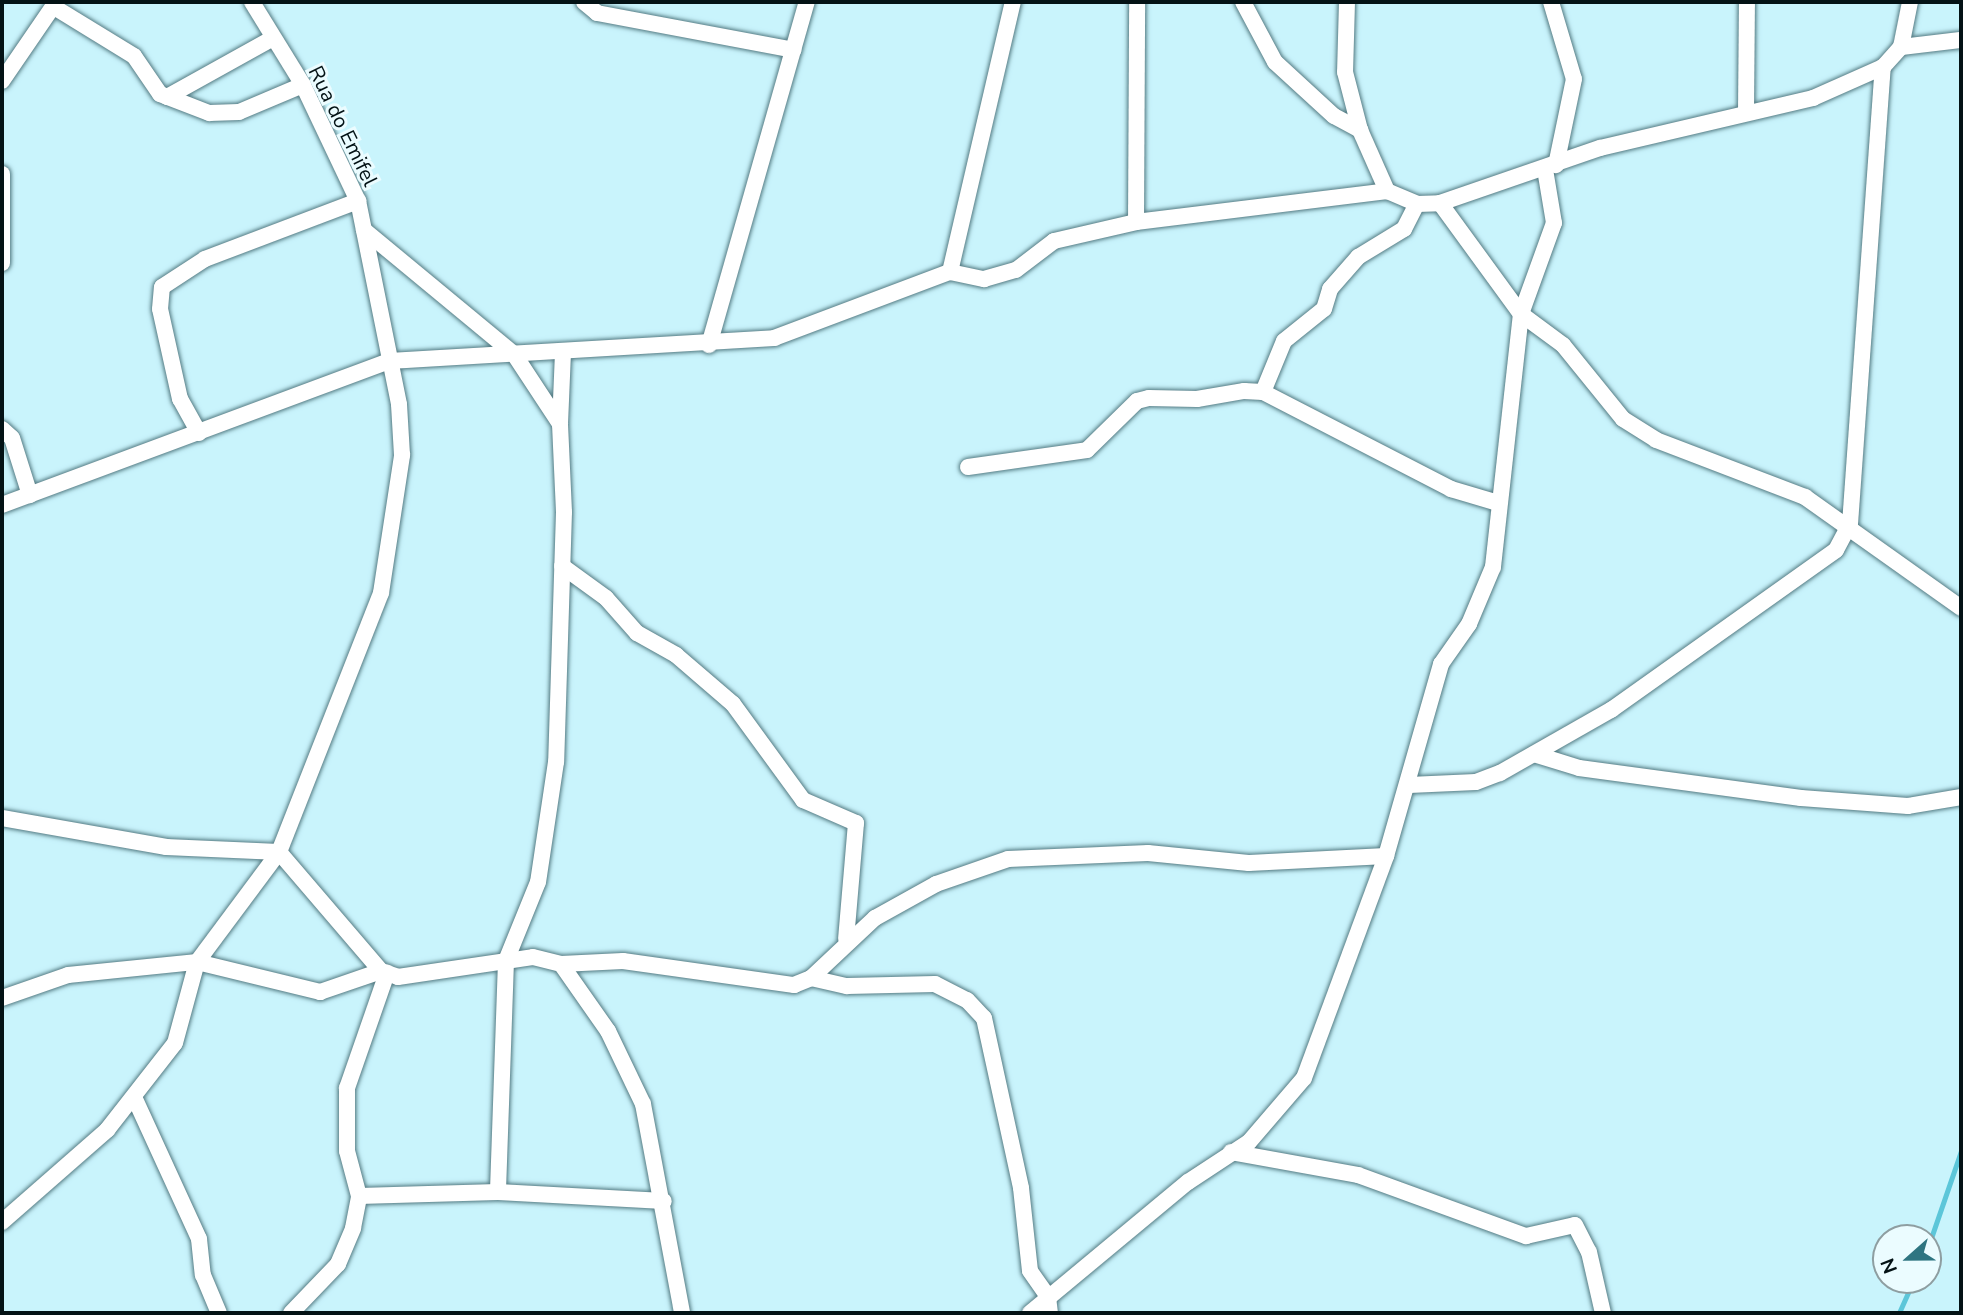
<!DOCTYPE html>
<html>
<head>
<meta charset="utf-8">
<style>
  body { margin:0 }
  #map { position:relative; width:1963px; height:1315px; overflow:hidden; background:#c9f4fc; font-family:"Nunito Sans",sans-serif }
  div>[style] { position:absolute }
  .stream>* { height:4.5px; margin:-2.25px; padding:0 2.25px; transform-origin:2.25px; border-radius:2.25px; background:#5cc6d9 }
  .roads { filter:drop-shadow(0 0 2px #547b83) drop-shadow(0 0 2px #547b83) }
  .minor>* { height:16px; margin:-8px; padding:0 8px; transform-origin:8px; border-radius:8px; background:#fff }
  span { translate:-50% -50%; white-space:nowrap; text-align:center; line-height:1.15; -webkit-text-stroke:6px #ebfcff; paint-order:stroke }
  .street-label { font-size:21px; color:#031215 }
  .frame { position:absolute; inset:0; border:4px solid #031215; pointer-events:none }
  .north { position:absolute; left:1872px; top:1224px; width:70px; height:70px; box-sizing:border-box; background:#ebfcff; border:2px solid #8e9ea1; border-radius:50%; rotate:249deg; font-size:19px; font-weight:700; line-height:28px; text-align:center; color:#031215 }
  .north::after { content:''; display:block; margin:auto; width:24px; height:32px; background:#2e7581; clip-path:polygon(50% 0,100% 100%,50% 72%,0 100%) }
</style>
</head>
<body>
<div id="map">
  <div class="stream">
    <div style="left:1928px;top:1247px;width:102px;rotate:-71deg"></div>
    <div style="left:1899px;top:1313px;width:36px;rotate:-66deg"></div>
  </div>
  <div class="roads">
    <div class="minor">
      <div style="left:584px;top:2px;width:17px;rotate:40deg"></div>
      <div style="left:597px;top:13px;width:200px;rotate:10.6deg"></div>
      <div style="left:1243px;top:2px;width:68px;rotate:61.9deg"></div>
      <div style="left:1275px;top:62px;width:80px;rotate:42.5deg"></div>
      <div style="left:1334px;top:116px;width:30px;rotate:28deg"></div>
      <div style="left:1347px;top:2px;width:70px;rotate:91.6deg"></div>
      <div style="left:1345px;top:72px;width:60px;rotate:75.5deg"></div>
      <div style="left:1360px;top:130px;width:67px;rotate:66.1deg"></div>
      <div style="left:1551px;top:2px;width:80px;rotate:73.4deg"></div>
      <div style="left:1574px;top:79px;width:88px;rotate:101.8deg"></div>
      <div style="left:54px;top:7px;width:94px;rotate:31.5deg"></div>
      <div style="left:134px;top:56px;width:46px;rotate:55.6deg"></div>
      <div style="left:160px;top:94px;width:53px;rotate:21.2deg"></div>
      <div style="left:209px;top:113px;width:30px;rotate:-2deg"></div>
      <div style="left:239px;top:112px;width:69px;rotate:-22.9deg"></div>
      <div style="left:1901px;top:47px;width:60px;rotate:-6.7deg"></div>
      <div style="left:2px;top:81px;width:96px;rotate:-55.6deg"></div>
      <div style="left:167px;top:97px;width:121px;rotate:-29.1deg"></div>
      <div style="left:1746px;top:112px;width:110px;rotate:-89.5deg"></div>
      <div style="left:2px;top:174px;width:89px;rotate:90deg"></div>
      <div style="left:1440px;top:203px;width:137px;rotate:53.9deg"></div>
      <div style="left:1521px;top:314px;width:52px;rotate:36.4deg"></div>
      <div style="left:1563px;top:345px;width:95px;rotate:51deg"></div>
      <div style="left:1623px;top:419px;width:39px;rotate:32deg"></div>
      <div style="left:1656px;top:440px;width:160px;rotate:20.9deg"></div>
      <div style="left:1805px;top:497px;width:191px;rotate:35.4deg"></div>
      <div style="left:1136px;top:222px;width:220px;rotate:-89.7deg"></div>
      <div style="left:364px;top:230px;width:195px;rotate:39.6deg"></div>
      <div style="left:514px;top:354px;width:84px;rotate:56.7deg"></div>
      <div style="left:560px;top:424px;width:88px;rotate:87.4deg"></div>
      <div style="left:564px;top:512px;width:250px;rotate:91.8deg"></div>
      <div style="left:556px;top:762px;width:121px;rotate:98.5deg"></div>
      <div style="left:538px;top:882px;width:85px;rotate:112.1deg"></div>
      <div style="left:506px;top:961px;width:231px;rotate:92deg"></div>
      <div style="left:950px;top:272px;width:277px;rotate:-76.9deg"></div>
      <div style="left:709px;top:345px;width:357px;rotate:-74.1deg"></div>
      <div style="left:1263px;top:392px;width:55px;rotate:-67.6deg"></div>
      <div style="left:1284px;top:341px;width:51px;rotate:-38.7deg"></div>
      <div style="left:1324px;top:309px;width:21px;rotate:-73deg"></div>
      <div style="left:1330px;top:289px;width:43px;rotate:-48.8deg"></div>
      <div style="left:1358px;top:257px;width:54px;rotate:-31.3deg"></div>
      <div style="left:1404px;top:229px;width:28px;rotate:-63deg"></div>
      <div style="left:560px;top:424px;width:73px;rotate:-87.6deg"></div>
      <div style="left:2px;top:429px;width:13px;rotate:42deg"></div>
      <div style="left:12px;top:438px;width:60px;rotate:72.5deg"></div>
      <div style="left:199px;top:433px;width:39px;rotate:-119deg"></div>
      <div style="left:180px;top:399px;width:92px;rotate:-102.5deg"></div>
      <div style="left:160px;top:309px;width:22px;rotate:-85deg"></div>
      <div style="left:162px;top:287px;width:51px;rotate:-33.1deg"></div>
      <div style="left:205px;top:259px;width:164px;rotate:-20.8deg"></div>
      <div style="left:968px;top:467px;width:120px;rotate:-8.1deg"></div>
      <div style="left:1087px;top:450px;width:70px;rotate:-44.4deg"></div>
      <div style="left:1137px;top:401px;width:12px;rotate:-14deg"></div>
      <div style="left:1149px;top:398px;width:48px;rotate:1.2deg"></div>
      <div style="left:1197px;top:399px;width:48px;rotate:-9.7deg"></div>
      <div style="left:1244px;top:391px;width:19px;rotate:3deg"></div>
      <div style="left:1263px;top:392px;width:212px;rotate:27.3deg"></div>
      <div style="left:1451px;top:489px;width:49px;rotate:16.6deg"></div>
      <div style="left:2px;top:505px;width:413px;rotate:-20.4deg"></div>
      <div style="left:389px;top:361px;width:386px;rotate:-3.4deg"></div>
      <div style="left:774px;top:338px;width:188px;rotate:-20.6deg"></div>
      <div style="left:950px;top:272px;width:35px;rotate:12deg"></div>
      <div style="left:984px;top:279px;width:33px;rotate:-16deg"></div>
      <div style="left:1016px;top:270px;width:48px;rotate:-37.3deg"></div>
      <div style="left:1054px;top:241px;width:84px;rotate:-13deg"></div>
      <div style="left:1136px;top:222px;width:253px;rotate:-7deg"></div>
      <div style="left:1387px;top:191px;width:33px;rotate:23deg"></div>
      <div style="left:1417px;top:204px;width:23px;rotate:-2deg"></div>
      <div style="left:1440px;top:203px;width:169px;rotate:-19deg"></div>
      <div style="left:1600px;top:148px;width:219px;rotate:-13.2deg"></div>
      <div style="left:1813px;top:98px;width:77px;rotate:-23.9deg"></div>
      <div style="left:1883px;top:67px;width:27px;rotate:-48deg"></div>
      <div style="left:1901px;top:47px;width:46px;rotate:-78.7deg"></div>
      <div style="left:562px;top:566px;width:54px;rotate:36deg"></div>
      <div style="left:606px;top:598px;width:47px;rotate:48.5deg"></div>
      <div style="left:637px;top:633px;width:45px;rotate:29.4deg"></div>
      <div style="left:676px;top:655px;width:75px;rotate:40.7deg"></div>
      <div style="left:733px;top:704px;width:119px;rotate:53.9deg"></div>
      <div style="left:803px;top:800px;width:58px;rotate:23.5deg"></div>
      <div style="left:856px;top:823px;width:116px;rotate:94.9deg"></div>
      <div style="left:1534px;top:754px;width:47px;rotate:17.3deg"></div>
      <div style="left:1579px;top:768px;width:224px;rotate:7.7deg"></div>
      <div style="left:1801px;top:798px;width:107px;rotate:4.3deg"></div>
      <div style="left:1908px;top:806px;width:54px;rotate:-9.6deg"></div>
      <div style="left:1409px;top:785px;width:67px;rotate:-2.6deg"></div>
      <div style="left:1476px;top:782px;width:26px;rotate:-21deg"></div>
      <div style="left:1500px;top:773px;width:128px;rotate:-29.6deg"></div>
      <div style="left:1611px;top:710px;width:276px;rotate:-35.4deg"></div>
      <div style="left:1836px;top:550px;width:30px;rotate:-62deg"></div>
      <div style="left:1850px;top:524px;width:458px;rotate:-85.9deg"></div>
      <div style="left:2px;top:818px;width:167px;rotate:10deg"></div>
      <div style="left:166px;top:847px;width:113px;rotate:2.5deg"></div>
      <div style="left:279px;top:852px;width:157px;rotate:49.4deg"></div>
      <div style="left:381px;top:971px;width:18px;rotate:19deg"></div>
      <div style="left:398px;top:977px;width:136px;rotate:-8.4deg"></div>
      <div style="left:533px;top:957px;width:29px;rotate:14deg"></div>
      <div style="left:561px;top:964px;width:62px;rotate:-2.8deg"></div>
      <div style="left:623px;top:961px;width:173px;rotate:8deg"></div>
      <div style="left:794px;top:985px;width:18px;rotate:-22deg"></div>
      <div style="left:811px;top:978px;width:88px;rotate:-43.2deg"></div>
      <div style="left:875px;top:918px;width:70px;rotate:-29.1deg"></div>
      <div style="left:936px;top:884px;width:76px;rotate:-19.1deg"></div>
      <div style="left:1008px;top:859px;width:140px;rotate:-2.5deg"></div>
      <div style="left:1148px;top:853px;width:101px;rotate:5.7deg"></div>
      <div style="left:1249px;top:863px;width:137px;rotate:-2.9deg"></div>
      <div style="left:561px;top:964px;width:82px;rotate:55deg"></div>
      <div style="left:608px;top:1031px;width:81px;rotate:64.4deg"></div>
      <div style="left:643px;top:1104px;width:213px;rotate:79.4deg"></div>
      <div style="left:811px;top:978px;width:37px;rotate:13deg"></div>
      <div style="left:847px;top:986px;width:88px;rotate:-1.3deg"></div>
      <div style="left:935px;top:984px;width:36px;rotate:27deg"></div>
      <div style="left:967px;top:1000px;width:25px;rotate:47deg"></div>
      <div style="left:984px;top:1018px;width:174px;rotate:77.7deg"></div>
      <div style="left:1021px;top:1188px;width:83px;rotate:83.8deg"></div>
      <div style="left:1030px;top:1271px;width:32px;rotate:55deg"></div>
      <div style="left:1048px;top:1297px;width:16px;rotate:83deg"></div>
      <div style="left:2px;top:998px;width:70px;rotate:-19.2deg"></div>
      <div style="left:68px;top:975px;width:130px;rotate:-5.8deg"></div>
      <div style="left:197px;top:962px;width:127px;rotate:13.7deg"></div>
      <div style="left:320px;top:992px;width:65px;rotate:-19deg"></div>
      <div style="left:135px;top:1099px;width:154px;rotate:65.4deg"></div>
      <div style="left:199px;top:1239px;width:36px;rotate:84deg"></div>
      <div style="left:203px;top:1275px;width:41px;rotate:67.2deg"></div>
      <div style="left:1231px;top:1152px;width:129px;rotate:10.3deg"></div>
      <div style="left:1358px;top:1175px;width:179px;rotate:20deg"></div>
      <div style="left:1526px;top:1236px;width:50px;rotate:-12.7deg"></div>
      <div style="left:1575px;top:1225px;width:30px;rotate:63deg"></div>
      <div style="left:1589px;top:1252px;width:63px;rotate:77.1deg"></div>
      <div style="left:359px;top:1196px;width:139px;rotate:-1.6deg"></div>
      <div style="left:498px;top:1192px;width:166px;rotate:3.1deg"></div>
      <div style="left:2px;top:1222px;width:140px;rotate:-41.2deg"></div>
      <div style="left:107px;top:1130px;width:110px;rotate:-52deg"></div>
      <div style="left:175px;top:1043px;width:84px;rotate:-74.8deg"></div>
      <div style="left:197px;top:962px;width:137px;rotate:-53.3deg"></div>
      <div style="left:279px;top:852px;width:278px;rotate:-68.5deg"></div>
      <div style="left:381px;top:593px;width:140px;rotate:-81.3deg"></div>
      <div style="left:402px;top:455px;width:51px;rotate:-93.4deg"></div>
      <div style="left:399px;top:404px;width:207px;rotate:-101.4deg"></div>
      <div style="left:358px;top:201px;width:128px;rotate:-115.4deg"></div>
      <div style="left:303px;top:85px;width:97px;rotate:-121.6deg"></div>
      <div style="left:291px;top:1313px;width:68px;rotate:-46.2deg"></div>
      <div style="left:338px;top:1264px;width:39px;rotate:-67deg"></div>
      <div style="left:353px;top:1228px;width:33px;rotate:-79deg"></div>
      <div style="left:359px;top:1196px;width:47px;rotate:-104.9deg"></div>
      <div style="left:347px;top:1151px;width:63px;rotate:-90deg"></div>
      <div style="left:347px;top:1088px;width:122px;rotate:-70.8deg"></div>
      <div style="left:1030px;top:1313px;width:205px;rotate:-39.7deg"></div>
      <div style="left:1188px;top:1182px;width:73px;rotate:-33.3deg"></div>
      <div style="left:1249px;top:1142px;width:84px;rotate:-49.3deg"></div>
      <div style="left:1304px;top:1078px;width:237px;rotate:-69.7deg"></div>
      <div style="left:1386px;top:856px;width:200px;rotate:-74deg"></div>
      <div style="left:1441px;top:664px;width:49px;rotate:-55deg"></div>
      <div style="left:1469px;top:624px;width:62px;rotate:-67.2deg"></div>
      <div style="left:1493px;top:567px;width:255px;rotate:-83.7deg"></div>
      <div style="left:1521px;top:314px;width:97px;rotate:-70.1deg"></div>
      <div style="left:1554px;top:223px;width:55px;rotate:-99.5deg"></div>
    </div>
  </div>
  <div class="street-label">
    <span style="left:343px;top:126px;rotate:64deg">Rua do Emifel</span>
  </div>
  <div class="frame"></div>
  <div class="north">N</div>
</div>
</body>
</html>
